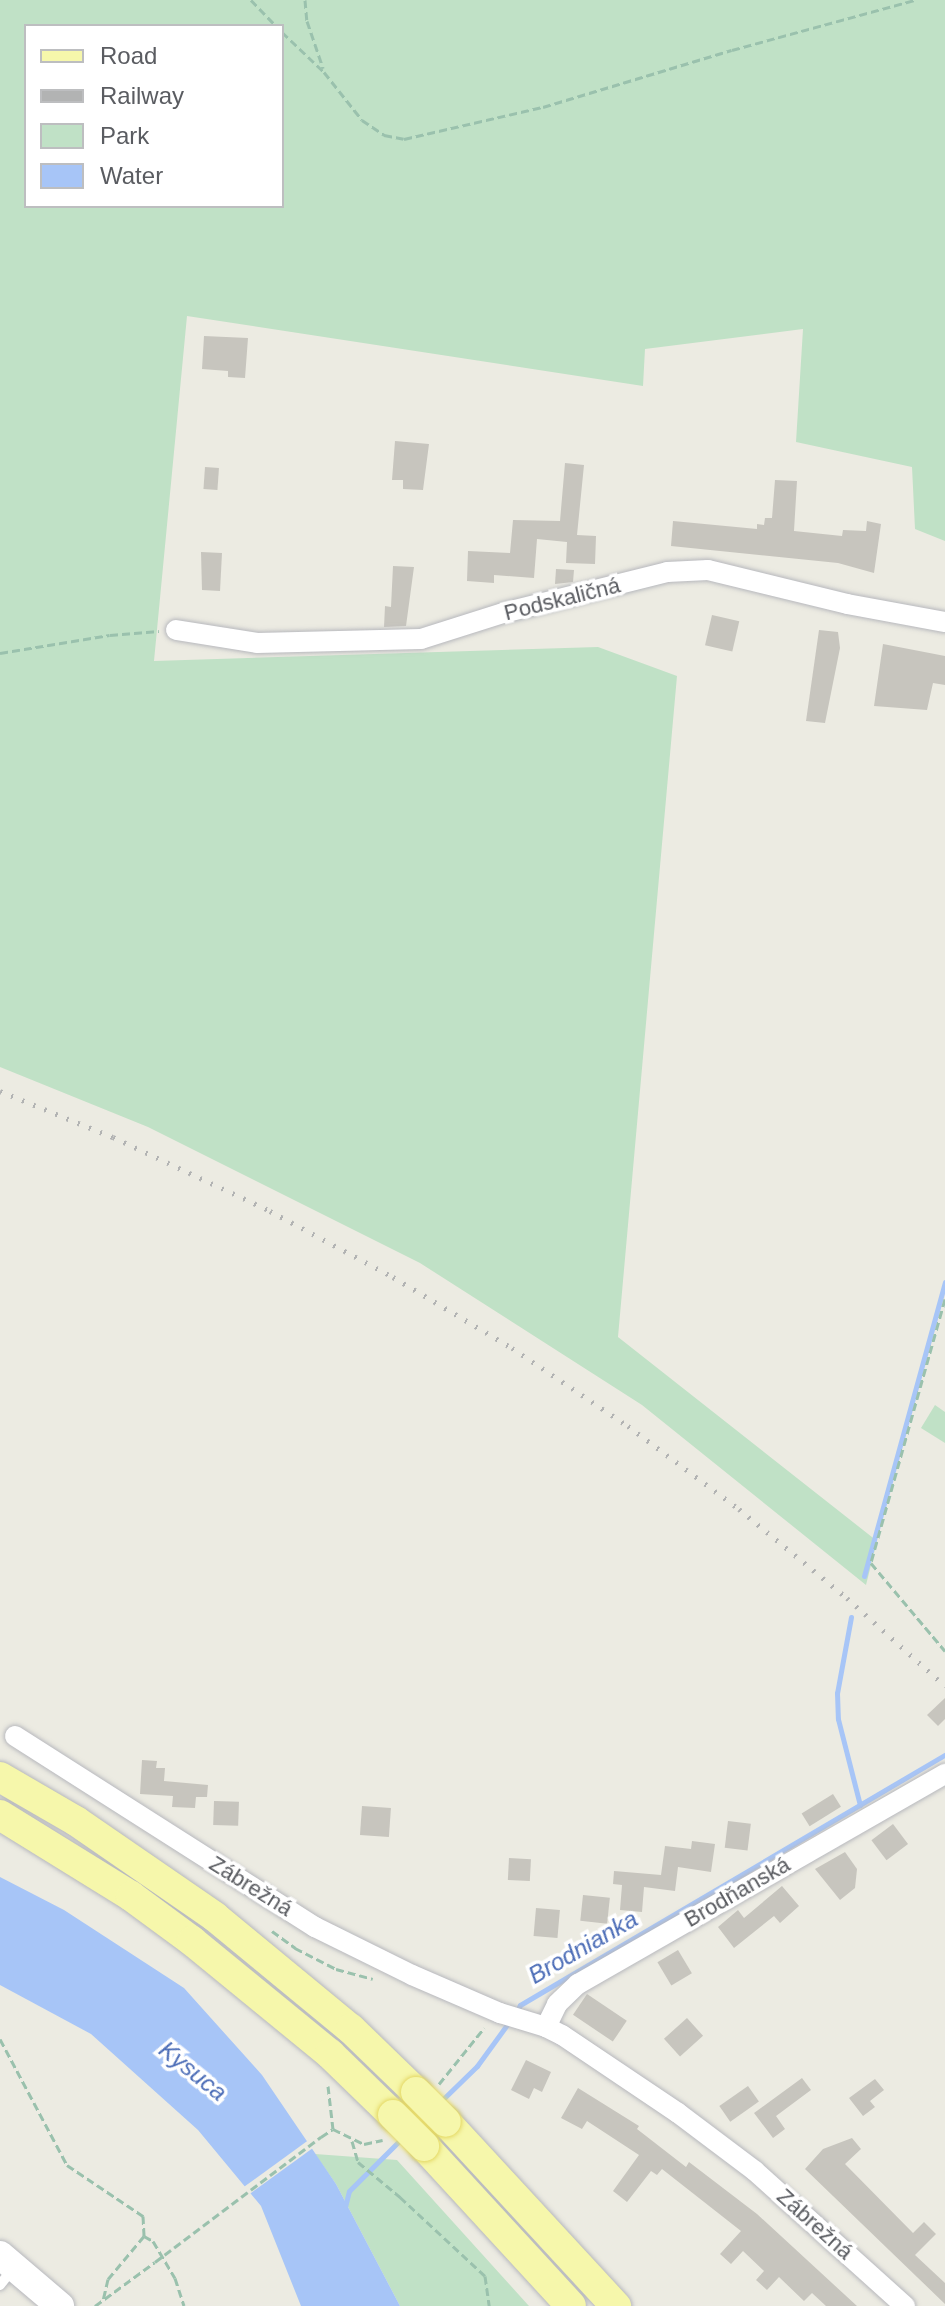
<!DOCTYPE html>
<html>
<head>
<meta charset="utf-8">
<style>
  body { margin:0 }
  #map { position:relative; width:945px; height:2306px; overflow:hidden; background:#ecebe2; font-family:Helvetica,sans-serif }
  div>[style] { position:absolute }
  .green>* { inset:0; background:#c0e1c6 }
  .water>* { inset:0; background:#a7c5f7 }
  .pier>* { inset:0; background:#ecebe2; transform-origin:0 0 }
  .stream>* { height:5px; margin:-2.5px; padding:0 2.5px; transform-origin:2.5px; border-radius:2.5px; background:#a7c5f7 }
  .building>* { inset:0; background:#c7c5be; transform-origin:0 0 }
  .path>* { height:3px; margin-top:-1.5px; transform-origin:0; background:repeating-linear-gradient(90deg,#9ac1ad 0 8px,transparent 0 12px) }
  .roads { filter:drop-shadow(0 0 2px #b7b8bd) drop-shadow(0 0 2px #b7b8bd) }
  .lane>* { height:10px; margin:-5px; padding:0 5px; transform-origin:5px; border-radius:5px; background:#fff }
  .street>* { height:20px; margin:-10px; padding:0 10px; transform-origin:10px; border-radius:10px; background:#fff }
  .secondary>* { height:28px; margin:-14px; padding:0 14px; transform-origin:14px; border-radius:14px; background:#fff }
  .primary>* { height:30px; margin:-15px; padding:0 15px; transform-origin:15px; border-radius:15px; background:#f6f7ab }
  .rail>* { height:5px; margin-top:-2.5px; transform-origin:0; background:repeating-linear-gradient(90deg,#b2b3b3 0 2px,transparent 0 12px) }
  .path-bridge>* { height:3px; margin-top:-1.5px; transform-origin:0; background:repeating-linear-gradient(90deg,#9ac1ad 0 8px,transparent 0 12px) }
  .bridges { filter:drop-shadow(0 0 2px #e4d863) drop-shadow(0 0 2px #e4d863) }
  .primary-bridge>* { height:30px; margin:-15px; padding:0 15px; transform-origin:15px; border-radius:15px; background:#f6f7ab }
  span { translate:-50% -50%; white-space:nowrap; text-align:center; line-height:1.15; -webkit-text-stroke:7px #fff; paint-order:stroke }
  .street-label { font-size:22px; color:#5a5c61 }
  .water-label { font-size:24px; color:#4c6db7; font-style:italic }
  .legend { position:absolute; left:24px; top:24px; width:260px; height:184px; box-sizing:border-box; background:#fff; border:2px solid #bdbec0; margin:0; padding:10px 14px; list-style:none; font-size:24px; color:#5a5c61 }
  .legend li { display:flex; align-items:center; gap:16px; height:40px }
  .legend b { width:40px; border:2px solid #bdbec0 }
</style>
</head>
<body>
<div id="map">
  <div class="green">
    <div style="clip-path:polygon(evenodd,0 0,945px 0,945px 541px,915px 529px,912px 467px,796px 442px,803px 329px,645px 349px,643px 386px,187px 316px,154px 661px,598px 647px,677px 676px,618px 1337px,877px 1541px,866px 1585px,642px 1405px,420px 1263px,148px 1127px,0 1067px,0 0,26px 26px,282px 26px,282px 206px,26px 206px,26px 26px)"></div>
    <div style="clip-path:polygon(935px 1405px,945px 1412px,945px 1443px,921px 1428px)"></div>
    <div style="clip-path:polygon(315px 2154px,397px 2160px,529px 2306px,400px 2306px,336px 2184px)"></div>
  </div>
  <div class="water">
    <div style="clip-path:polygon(0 1877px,64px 1910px,184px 1988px,262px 2075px,336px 2184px,400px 2306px,301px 2306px,261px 2206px,198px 2130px,91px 2034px,0 1985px)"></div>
  </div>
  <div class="pier">
    <div style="left:310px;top:2139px;width:9px;height:84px;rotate:54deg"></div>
  </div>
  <div class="stream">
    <div style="left:864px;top:1576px;width:305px;rotate:-74.6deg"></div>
    <div style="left:851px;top:1617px;width:77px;rotate:100.4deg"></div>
    <div style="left:837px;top:1693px;width:26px;rotate:88deg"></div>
    <div style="left:838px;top:1719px;width:89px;rotate:75.7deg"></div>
    <div style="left:515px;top:2014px;width:10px;rotate:-61deg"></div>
    <div style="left:520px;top:2005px;width:493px;rotate:-30.5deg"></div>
    <div style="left:440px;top:2102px;width:52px;rotate:-44.2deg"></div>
    <div style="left:477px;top:2066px;width:54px;rotate:-54deg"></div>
    <div style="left:345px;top:2207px;width:16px;rotate:-76deg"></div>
    <div style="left:349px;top:2191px;width:74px;rotate:-45deg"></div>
  </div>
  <div class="building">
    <div style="clip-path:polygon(204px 336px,248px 338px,245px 378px,228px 377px,228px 371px,202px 369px)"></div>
    <div style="clip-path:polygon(395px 441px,429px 444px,423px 490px,403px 489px,403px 480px,392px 480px)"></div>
    <div style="clip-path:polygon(565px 463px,584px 465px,577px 535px,596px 536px,595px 564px,566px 563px,567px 542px,537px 539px,534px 578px,494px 575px,494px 583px,467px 581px,468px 551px,510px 553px,513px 520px,560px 521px)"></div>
    <div style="left:205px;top:467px;width:14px;height:22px;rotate:4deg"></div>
    <div style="clip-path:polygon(775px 480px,797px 481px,794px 531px,842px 536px,843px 530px,866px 531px,867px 521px,881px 524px,874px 573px,838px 563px,671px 546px,673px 521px,757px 529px,757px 524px,764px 525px,765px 518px,772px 518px)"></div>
    <div style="clip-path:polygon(201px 552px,222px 553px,220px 591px,202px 590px)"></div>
    <div style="clip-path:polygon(393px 566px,414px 567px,406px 626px,384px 627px,385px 606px,391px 607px)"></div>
    <div style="clip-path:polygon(556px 569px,574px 570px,573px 582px,555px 584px)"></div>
    <div style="left:712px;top:615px;width:28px;height:31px;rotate:13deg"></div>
    <div style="clip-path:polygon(819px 630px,838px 632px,840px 648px,825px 723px,806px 721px)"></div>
    <div style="clip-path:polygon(883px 644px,945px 656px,945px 685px,933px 683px,927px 710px,874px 706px)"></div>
    <div style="clip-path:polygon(945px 1698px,945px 1719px,938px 1726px,927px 1715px)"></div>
    <div style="clip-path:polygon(142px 1760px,157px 1761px,156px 1768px,165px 1768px,164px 1781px,208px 1785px,207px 1797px,196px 1797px,195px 1808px,172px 1807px,173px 1796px,140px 1794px)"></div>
    <div style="left:833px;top:1794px;width:15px;height:37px;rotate:58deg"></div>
    <div style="left:214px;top:1801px;width:25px;height:24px;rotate:2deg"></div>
    <div style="left:362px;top:1806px;width:29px;height:29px;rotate:4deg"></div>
    <div style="left:728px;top:1821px;width:23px;height:27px;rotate:7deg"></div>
    <div style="left:893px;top:1824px;width:25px;height:27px;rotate:53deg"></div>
    <div style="clip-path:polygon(692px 1841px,715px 1844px,711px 1872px,678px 1867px,675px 1891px,644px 1887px,642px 1912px,620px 1910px,622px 1885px,613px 1884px,614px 1871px,661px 1875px,665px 1846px,691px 1849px)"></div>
    <div style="clip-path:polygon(845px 1852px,857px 1869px,855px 1888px,840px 1900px,815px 1869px)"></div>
    <div style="left:509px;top:1858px;width:22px;height:22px;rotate:3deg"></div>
    <div style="clip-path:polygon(782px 1886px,799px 1906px,780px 1923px,774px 1916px,734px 1948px,718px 1927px,738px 1910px,744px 1918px)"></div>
    <div style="left:583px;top:1895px;width:27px;height:26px;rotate:6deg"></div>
    <div style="left:536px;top:1908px;width:24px;height:28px;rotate:5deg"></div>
    <div style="left:678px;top:1950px;width:27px;height:24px;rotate:59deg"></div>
    <div style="left:587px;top:1994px;width:48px;height:25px;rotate:34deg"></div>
    <div style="left:687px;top:2018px;width:24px;height:31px;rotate:48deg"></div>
    <div style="clip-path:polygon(526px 2060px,551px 2072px,542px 2092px,534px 2088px,529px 2099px,511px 2090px)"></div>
    <div style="clip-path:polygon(802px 2078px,811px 2090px,776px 2116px,785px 2129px,773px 2138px,754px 2113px)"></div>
    <div style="clip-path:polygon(875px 2079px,884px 2090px,870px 2101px,875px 2107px,863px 2116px,849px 2098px)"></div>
    <div style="left:748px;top:2086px;width:19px;height:35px;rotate:55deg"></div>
    <div style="clip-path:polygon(578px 2088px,639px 2126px,637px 2129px,686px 2167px,689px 2162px,757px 2214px,857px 2306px,826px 2306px,812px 2293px,804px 2301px,779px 2277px,767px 2290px,756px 2280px,764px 2271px,743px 2251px,731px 2264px,720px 2254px,741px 2231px,662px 2169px,657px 2175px,651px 2171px,627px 2202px,613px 2191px,639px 2155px,587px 2121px,582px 2129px,561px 2118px)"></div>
    <div style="clip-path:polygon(852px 2138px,861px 2149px,845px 2164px,913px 2233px,924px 2222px,936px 2234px,915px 2255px,945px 2283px,945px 2304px,805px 2169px,823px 2149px)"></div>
  </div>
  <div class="path">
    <div style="left:251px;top:0;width:36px;rotate:46deg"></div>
    <div style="left:305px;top:0;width:21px;rotate:85deg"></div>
    <div style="left:307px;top:21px;width:50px;rotate:71.2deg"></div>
    <div style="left:282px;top:32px;width:58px;rotate:43.6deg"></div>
    <div style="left:324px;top:72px;width:61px;rotate:51.6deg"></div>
    <div style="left:362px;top:120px;width:27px;rotate:34deg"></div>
    <div style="left:384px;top:135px;width:20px;rotate:11deg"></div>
    <div style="left:404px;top:139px;width:143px;rotate:-13deg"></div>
    <div style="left:543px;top:107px;width:197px;rotate:-16.8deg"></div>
    <div style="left:732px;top:50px;width:190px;rotate:-15.3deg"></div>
    <div style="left:0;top:653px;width:111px;rotate:-9.3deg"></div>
    <div style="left:110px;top:635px;width:49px;rotate:-4.7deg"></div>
    <div style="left:945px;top:1299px;width:274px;rotate:105.7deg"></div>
    <div style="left:871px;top:1563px;width:115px;rotate:49.9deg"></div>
    <div style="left:272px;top:1931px;width:29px;rotate:36deg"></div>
    <div style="left:295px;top:1948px;width:46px;rotate:27.1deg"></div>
    <div style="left:336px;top:1969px;width:38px;rotate:15deg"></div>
    <div style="left:0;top:2039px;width:143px;rotate:62deg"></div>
    <div style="left:67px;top:2165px;width:92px;rotate:33.9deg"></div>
    <div style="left:143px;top:2216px;width:20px;rotate:87deg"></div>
    <div style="left:144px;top:2236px;width:56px;rotate:129.9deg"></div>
    <div style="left:108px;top:2279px;width:22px;rotate:103deg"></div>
    <div style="left:439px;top:2084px;width:72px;rotate:-51.2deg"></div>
    <div style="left:328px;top:2086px;width:43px;rotate:83.4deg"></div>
    <div style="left:321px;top:2137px;width:14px;rotate:-34deg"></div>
    <div style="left:333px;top:2129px;width:34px;rotate:26deg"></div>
    <div style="left:364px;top:2144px;width:19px;rotate:-12deg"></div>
    <div style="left:352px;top:2141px;width:22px;rotate:74deg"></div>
    <div style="left:358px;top:2162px;width:55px;rotate:39.8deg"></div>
    <div style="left:400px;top:2197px;width:116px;rotate:42.9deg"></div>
    <div style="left:485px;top:2276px;width:30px;rotate:82deg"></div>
    <div style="left:144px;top:2236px;width:10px;rotate:29deg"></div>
    <div style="left:153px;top:2241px;width:43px;rotate:59.3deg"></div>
    <div style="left:175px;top:2278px;width:29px;rotate:72deg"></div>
    <div style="left:95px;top:2306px;width:74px;rotate:-36.3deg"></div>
  </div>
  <div class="roads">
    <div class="lane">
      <div style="left:0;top:2285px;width:23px;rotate:-52deg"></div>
    </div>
    <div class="street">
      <div style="left:176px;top:630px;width:82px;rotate:9.1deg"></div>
      <div style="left:257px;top:643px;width:164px;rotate:-1.4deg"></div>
      <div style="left:421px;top:639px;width:86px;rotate:-17.6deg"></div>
      <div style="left:503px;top:613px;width:169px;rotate:-14deg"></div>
      <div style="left:667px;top:572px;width:41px;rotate:-2.8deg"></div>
      <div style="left:708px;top:570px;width:143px;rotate:13.7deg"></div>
      <div style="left:847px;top:604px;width:100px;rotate:10.4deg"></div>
      <div style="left:15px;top:1736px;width:356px;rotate:32.5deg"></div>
      <div style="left:315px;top:1927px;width:108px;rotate:26.3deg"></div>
      <div style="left:412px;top:1975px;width:96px;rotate:23.4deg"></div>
      <div style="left:500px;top:2013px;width:48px;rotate:16.9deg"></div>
      <div style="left:546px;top:2027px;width:18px;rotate:27deg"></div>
      <div style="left:562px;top:2035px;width:140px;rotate:33.9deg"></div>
      <div style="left:678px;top:2113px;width:96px;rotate:37deg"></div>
      <div style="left:755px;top:2171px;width:202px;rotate:42deg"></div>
      <div style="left:546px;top:2027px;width:25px;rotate:-64deg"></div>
      <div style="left:557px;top:2004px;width:29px;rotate:-44deg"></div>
      <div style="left:578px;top:1984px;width:423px;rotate:-29.8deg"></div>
    </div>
    <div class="secondary">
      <div style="left:0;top:2255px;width:79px;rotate:40.4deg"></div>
    </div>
    <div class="primary">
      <div style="left:0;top:1777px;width:88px;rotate:30.1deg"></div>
      <div style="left:76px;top:1821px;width:169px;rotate:34.6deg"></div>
      <div style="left:215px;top:1917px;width:176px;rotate:39.5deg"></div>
      <div style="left:351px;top:2029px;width:91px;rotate:44.1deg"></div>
      <div style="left:0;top:1815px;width:154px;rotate:31.7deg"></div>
      <div style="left:131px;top:1896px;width:76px;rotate:36.4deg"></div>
      <div style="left:192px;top:1941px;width:178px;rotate:39.3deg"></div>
      <div style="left:330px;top:2054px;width:88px;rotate:44.1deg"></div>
      <div style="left:446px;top:2122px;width:251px;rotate:47.3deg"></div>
      <div style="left:424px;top:2146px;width:217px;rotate:47.4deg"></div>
    </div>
  </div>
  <div class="rail">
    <div style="left:0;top:1091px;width:122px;rotate:22.2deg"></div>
    <div style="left:113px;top:1137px;width:174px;rotate:25.2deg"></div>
    <div style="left:270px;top:1211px;width:140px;rotate:28.2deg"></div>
    <div style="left:393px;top:1277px;width:139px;rotate:30.8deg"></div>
    <div style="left:512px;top:1348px;width:140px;rotate:33.9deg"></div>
    <div style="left:628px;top:1426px;width:139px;rotate:36.8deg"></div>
    <div style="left:739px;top:1509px;width:140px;rotate:39.5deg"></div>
    <div style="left:847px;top:1598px;width:132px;rotate:41.9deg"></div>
  </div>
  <div class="path-bridge">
    <div style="left:155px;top:2262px;width:208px;rotate:-37deg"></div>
  </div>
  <div class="bridges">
    <div class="primary-bridge">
      <div style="left:416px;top:2092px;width:42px;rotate:45deg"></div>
      <div style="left:393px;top:2115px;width:44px;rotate:45deg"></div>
    </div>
  </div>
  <div class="street-label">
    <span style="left:562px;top:599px;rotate:-14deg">Podskaličná</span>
    <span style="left:251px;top:1886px;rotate:32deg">Zábrežná</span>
    <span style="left:737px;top:1892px;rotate:-30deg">Brodňanská</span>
    <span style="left:815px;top:2224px;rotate:42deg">Zábrežná</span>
  </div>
  <div class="water-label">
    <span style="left:583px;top:1947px;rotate:-30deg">Brodnianka</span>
    <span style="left:193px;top:2071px;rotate:39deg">Kysuca</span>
  </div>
  <ul class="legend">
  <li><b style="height:10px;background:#f6f7ab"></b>Road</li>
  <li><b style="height:10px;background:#b2b3b3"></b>Railway</li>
  <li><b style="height:22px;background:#c0e1c6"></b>Park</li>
  <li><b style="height:22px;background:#a7c5f7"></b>Water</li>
  </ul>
</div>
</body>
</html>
